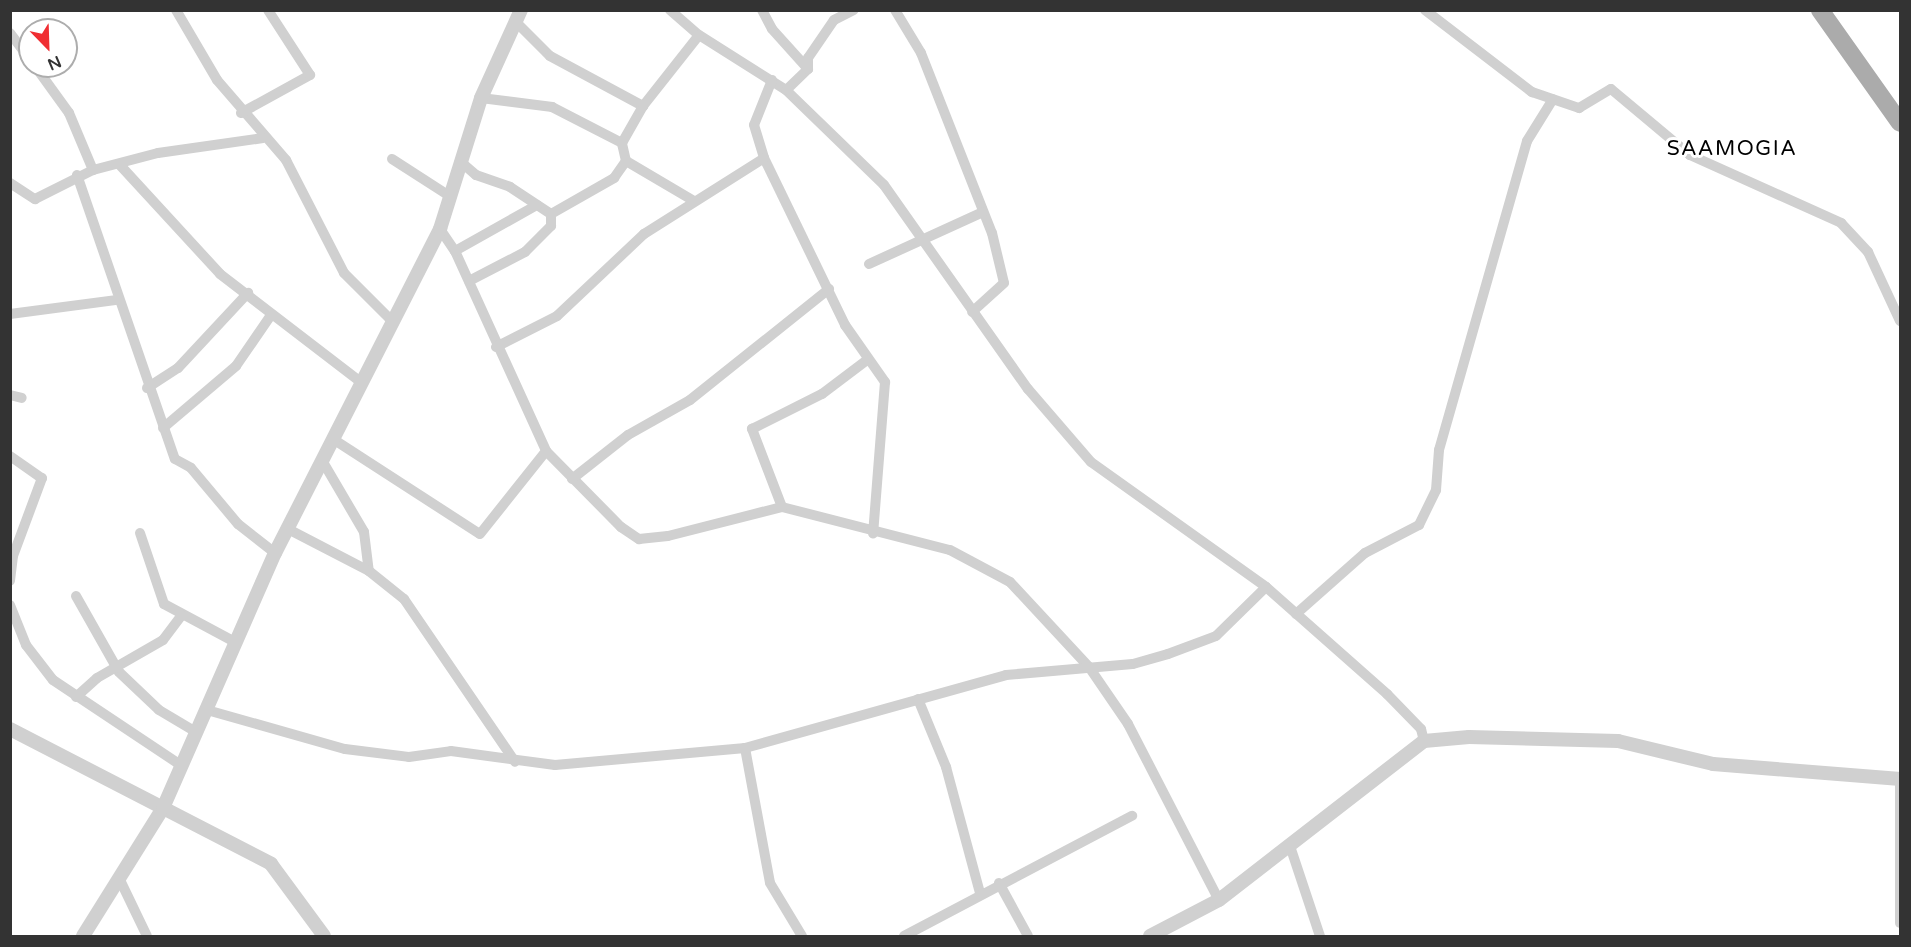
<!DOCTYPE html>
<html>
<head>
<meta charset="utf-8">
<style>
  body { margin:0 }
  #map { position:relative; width:1911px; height:947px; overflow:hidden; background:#fff; font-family:"Varela Round",sans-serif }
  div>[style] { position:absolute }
  .minor>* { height:10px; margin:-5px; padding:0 5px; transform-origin:5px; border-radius:5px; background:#d0d0d0 }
  .tertiary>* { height:14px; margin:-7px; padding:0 7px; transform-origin:7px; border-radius:7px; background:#d0d0d0 }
  .primary>* { height:18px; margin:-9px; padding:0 9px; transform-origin:9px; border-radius:9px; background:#ababab }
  span { translate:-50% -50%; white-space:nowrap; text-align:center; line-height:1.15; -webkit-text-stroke:6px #fff; paint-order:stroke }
  .quarter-label { font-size:21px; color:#000; letter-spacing:1.5px }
  .frame { position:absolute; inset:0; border:12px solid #333; pointer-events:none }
  .north { position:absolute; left:18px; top:18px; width:60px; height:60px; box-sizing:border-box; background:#fff; border:2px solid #adadad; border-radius:50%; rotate:157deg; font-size:16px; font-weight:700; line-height:24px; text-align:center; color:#333 }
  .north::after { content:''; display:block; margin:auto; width:21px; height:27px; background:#f02e32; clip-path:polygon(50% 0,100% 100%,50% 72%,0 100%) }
</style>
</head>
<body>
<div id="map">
  <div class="minor">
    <div style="left:176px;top:10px;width:81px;rotate:59.6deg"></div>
    <div style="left:217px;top:80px;width:106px;rotate:49.2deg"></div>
    <div style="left:286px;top:160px;width:127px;rotate:62.8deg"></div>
    <div style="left:344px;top:273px;width:69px;rotate:45deg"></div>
    <div style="left:670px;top:10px;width:38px;rotate:41deg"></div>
    <div style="left:699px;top:35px;width:103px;rotate:32.3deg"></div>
    <div style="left:786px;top:90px;width:136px;rotate:44.1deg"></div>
    <div style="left:884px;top:185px;width:250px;rotate:54.8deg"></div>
    <div style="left:1028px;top:389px;width:96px;rotate:49.2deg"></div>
    <div style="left:1091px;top:462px;width:215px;rotate:35.5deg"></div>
    <div style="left:1266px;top:587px;width:162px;rotate:41.5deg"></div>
    <div style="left:1387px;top:694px;width:49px;rotate:45.8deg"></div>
    <div style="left:1421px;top:729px;width:12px;rotate:76deg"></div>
    <div style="left:762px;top:10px;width:21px;rotate:62deg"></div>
    <div style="left:772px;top:29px;width:54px;rotate:48deg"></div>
    <div style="left:808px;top:69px;width:30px;rotate:136deg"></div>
    <div style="left:895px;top:10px;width:50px;rotate:58.8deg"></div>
    <div style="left:921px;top:53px;width:193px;rotate:68.5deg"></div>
    <div style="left:992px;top:233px;width:51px;rotate:76.5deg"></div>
    <div style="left:1004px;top:283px;width:43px;rotate:137.8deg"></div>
    <div style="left:1425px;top:10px;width:135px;rotate:37.5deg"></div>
    <div style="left:1532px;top:92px;width:50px;rotate:18.8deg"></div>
    <div style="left:1579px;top:108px;width:37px;rotate:-31deg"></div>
    <div style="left:1611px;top:89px;width:103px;rotate:39.9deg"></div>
    <div style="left:1690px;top:155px;width:166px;rotate:24.2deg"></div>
    <div style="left:1841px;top:223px;width:40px;rotate:47deg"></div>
    <div style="left:1868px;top:252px;width:76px;rotate:65.1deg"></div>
    <div style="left:516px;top:22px;width:48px;rotate:45deg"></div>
    <div style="left:550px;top:56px;width:106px;rotate:28.3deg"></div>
    <div style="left:10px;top:33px;width:34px;rotate:53deg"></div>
    <div style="left:35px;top:66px;width:58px;rotate:54.1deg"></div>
    <div style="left:69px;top:113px;width:62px;rotate:67.2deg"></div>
    <div style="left:808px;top:69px;width:11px;rotate:-90deg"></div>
    <div style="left:808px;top:58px;width:46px;rotate:-55.6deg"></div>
    <div style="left:834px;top:20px;width:22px;rotate:-27deg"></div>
    <div style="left:772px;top:80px;width:48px;rotate:111.8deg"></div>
    <div style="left:754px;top:125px;width:34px;rotate:73deg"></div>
    <div style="left:764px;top:158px;width:186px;rotate:64.1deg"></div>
    <div style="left:845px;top:325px;width:70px;rotate:54.9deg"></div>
    <div style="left:885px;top:382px;width:152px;rotate:94.5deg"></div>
    <div style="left:481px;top:98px;width:72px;rotate:7.2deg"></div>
    <div style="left:552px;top:107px;width:79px;rotate:27.2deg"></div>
    <div style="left:241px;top:113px;width:79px;rotate:-28.8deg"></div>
    <div style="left:310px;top:75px;width:77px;rotate:-122.9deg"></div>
    <div style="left:392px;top:159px;width:70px;rotate:32.8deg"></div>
    <div style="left:461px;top:162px;width:20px;rotate:41deg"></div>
    <div style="left:476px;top:175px;width:36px;rotate:19deg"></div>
    <div style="left:510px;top:187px;width:49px;rotate:33.4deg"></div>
    <div style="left:119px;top:164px;width:149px;rotate:47.4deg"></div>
    <div style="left:220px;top:274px;width:179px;rotate:37.5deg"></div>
    <div style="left:77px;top:175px;width:300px;rotate:71deg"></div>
    <div style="left:175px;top:459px;width:18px;rotate:29deg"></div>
    <div style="left:191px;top:468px;width:73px;rotate:50deg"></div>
    <div style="left:238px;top:524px;width:47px;rotate:38.1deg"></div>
    <div style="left:10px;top:183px;width:30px;rotate:33deg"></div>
    <div style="left:35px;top:199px;width:65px;rotate:-26.6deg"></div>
    <div style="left:93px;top:170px;width:67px;rotate:-14.7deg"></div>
    <div style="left:158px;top:153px;width:106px;rotate:-8.1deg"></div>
    <div style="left:694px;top:201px;width:79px;rotate:-149.5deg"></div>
    <div style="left:626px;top:161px;width:18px;rotate:-103deg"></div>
    <div style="left:622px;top:143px;width:43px;rotate:-60.4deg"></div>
    <div style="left:643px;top:106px;width:90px;rotate:-51.7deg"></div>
    <div style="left:440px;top:229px;width:27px;rotate:56deg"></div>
    <div style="left:455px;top:251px;width:220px;rotate:65.5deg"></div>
    <div style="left:546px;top:451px;width:107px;rotate:45.4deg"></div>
    <div style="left:621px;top:527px;width:22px;rotate:34deg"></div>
    <div style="left:639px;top:539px;width:29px;rotate:-6deg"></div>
    <div style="left:668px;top:536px;width:118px;rotate:-14.3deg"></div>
    <div style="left:782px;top:507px;width:173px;rotate:14.4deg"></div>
    <div style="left:950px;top:550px;width:68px;rotate:28.1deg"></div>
    <div style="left:1010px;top:582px;width:116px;rotate:47.1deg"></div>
    <div style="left:1089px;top:667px;width:69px;rotate:55.6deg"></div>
    <div style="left:1128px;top:724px;width:198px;rotate:62.7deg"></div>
    <div style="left:455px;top:251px;width:94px;rotate:-29.3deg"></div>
    <div style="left:869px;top:264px;width:125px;rotate:-24.5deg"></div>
    <div style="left:469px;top:281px;width:63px;rotate:-27.4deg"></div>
    <div style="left:525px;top:252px;width:37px;rotate:-45deg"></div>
    <div style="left:551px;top:226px;width:12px;rotate:-90deg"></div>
    <div style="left:551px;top:214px;width:73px;rotate:-29.7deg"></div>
    <div style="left:614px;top:178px;width:21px;rotate:-55deg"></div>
    <div style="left:10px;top:314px;width:108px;rotate:-7.5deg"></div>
    <div style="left:496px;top:347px;width:68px;rotate:-26.9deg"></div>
    <div style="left:557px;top:316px;width:120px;rotate:-43.3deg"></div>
    <div style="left:644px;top:234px;width:142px;rotate:-32.3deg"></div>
    <div style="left:147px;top:388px;width:37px;rotate:-33deg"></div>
    <div style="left:178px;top:368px;width:103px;rotate:-47deg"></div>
    <div style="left:10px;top:395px;width:12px;rotate:14deg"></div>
    <div style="left:163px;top:428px;width:96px;rotate:-40.3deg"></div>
    <div style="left:236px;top:366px;width:62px;rotate:-55.5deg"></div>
    <div style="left:336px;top:441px;width:171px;rotate:32.9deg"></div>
    <div style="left:480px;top:534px;width:106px;rotate:-51.5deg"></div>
    <div style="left:10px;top:456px;width:39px;rotate:35deg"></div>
    <div style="left:42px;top:478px;width:83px;rotate:110.4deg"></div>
    <div style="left:13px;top:556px;width:25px;rotate:97deg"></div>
    <div style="left:323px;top:462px;width:81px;rotate:59.6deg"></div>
    <div style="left:364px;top:532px;width:39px;rotate:83deg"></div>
    <div style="left:369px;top:571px;width:45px;rotate:38.7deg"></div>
    <div style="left:404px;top:599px;width:197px;rotate:55.7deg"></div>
    <div style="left:572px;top:479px;width:71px;rotate:-38.2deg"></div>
    <div style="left:628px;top:435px;width:71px;rotate:-29.4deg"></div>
    <div style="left:690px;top:400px;width:178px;rotate:-38.6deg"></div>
    <div style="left:782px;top:507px;width:84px;rotate:-111deg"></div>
    <div style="left:752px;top:429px;width:78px;rotate:-26.6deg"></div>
    <div style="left:822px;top:394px;width:56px;rotate:-37.1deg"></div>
    <div style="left:288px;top:529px;width:91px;rotate:27.4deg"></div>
    <div style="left:140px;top:533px;width:75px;rotate:71.3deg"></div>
    <div style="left:164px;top:604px;width:81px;rotate:28.2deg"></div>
    <div style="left:76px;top:596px;width:87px;rotate:60.5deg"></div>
    <div style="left:119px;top:672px;width:55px;rotate:43.5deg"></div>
    <div style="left:159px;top:710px;width:43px;rotate:30.7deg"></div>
    <div style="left:10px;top:605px;width:43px;rotate:68.2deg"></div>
    <div style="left:26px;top:645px;width:44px;rotate:52.4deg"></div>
    <div style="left:53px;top:680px;width:155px;rotate:33.7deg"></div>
    <div style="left:1296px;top:614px;width:92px;rotate:-41.5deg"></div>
    <div style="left:1365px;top:553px;width:61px;rotate:-27.4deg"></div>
    <div style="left:1419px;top:525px;width:39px;rotate:-64deg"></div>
    <div style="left:1436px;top:490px;width:40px;rotate:-85.7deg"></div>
    <div style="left:1439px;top:450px;width:321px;rotate:-74.1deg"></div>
    <div style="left:1527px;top:141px;width:49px;rotate:-58.2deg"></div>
    <div style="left:76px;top:697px;width:28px;rotate:-42deg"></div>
    <div style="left:97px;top:678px;width:76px;rotate:-29.9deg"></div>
    <div style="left:163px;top:640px;width:31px;rotate:-53deg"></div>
    <div style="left:918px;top:699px;width:74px;rotate:67.6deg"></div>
    <div style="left:946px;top:767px;width:131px;rotate:74.9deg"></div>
    <div style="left:207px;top:710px;width:143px;rotate:15.8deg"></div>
    <div style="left:345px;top:749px;width:64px;rotate:7.1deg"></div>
    <div style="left:409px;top:757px;width:42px;rotate:-8.1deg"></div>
    <div style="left:451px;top:751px;width:105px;rotate:7.7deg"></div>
    <div style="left:555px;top:765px;width:191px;rotate:-5.1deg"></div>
    <div style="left:745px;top:748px;width:271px;rotate:-15.6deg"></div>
    <div style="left:1006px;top:675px;width:127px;rotate:-5deg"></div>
    <div style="left:1133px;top:664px;width:36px;rotate:-16deg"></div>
    <div style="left:1168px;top:654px;width:51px;rotate:-20.6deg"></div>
    <div style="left:1216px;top:636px;width:70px;rotate:-44.4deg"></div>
    <div style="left:745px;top:748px;width:137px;rotate:79.5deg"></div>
    <div style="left:770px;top:883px;width:62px;rotate:58.9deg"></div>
    <div style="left:1900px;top:779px;width:144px;rotate:90deg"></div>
    <div style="left:1290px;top:846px;width:95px;rotate:71.6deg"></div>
    <div style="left:120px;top:880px;width:62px;rotate:64.3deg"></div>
    <div style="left:999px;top:883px;width:60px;rotate:61.3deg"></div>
    <div style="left:904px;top:936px;width:258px;rotate:-27.8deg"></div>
  </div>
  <div class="tertiary">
    <div style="left:10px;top:729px;width:294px;rotate:27.3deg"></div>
    <div style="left:271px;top:864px;width:89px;rotate:53.6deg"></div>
    <div style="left:83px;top:936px;width:151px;rotate:-58deg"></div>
    <div style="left:163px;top:808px;width:279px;rotate:-66.3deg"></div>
    <div style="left:275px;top:553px;width:364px;rotate:-63deg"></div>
    <div style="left:440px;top:229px;width:137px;rotate:-72.6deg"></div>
    <div style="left:481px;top:98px;width:97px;rotate:-65.6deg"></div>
    <div style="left:1150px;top:936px;width:78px;rotate:-27.6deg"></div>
    <div style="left:1219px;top:900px;width:259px;rotate:-37.8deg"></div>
    <div style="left:1424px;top:741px;width:45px;rotate:-5.1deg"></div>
    <div style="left:1469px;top:737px;width:149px;rotate:1.5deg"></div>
    <div style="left:1618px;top:741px;width:98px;rotate:13.6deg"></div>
    <div style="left:1713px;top:764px;width:188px;rotate:4.6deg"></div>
  </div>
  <div class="primary">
    <div style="left:1820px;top:10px;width:138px;rotate:54.7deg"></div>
  </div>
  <div class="quarter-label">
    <span style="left:1732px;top:149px">SAAMOGIA</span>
  </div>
  <div class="frame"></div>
  <div class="north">N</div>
</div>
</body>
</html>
